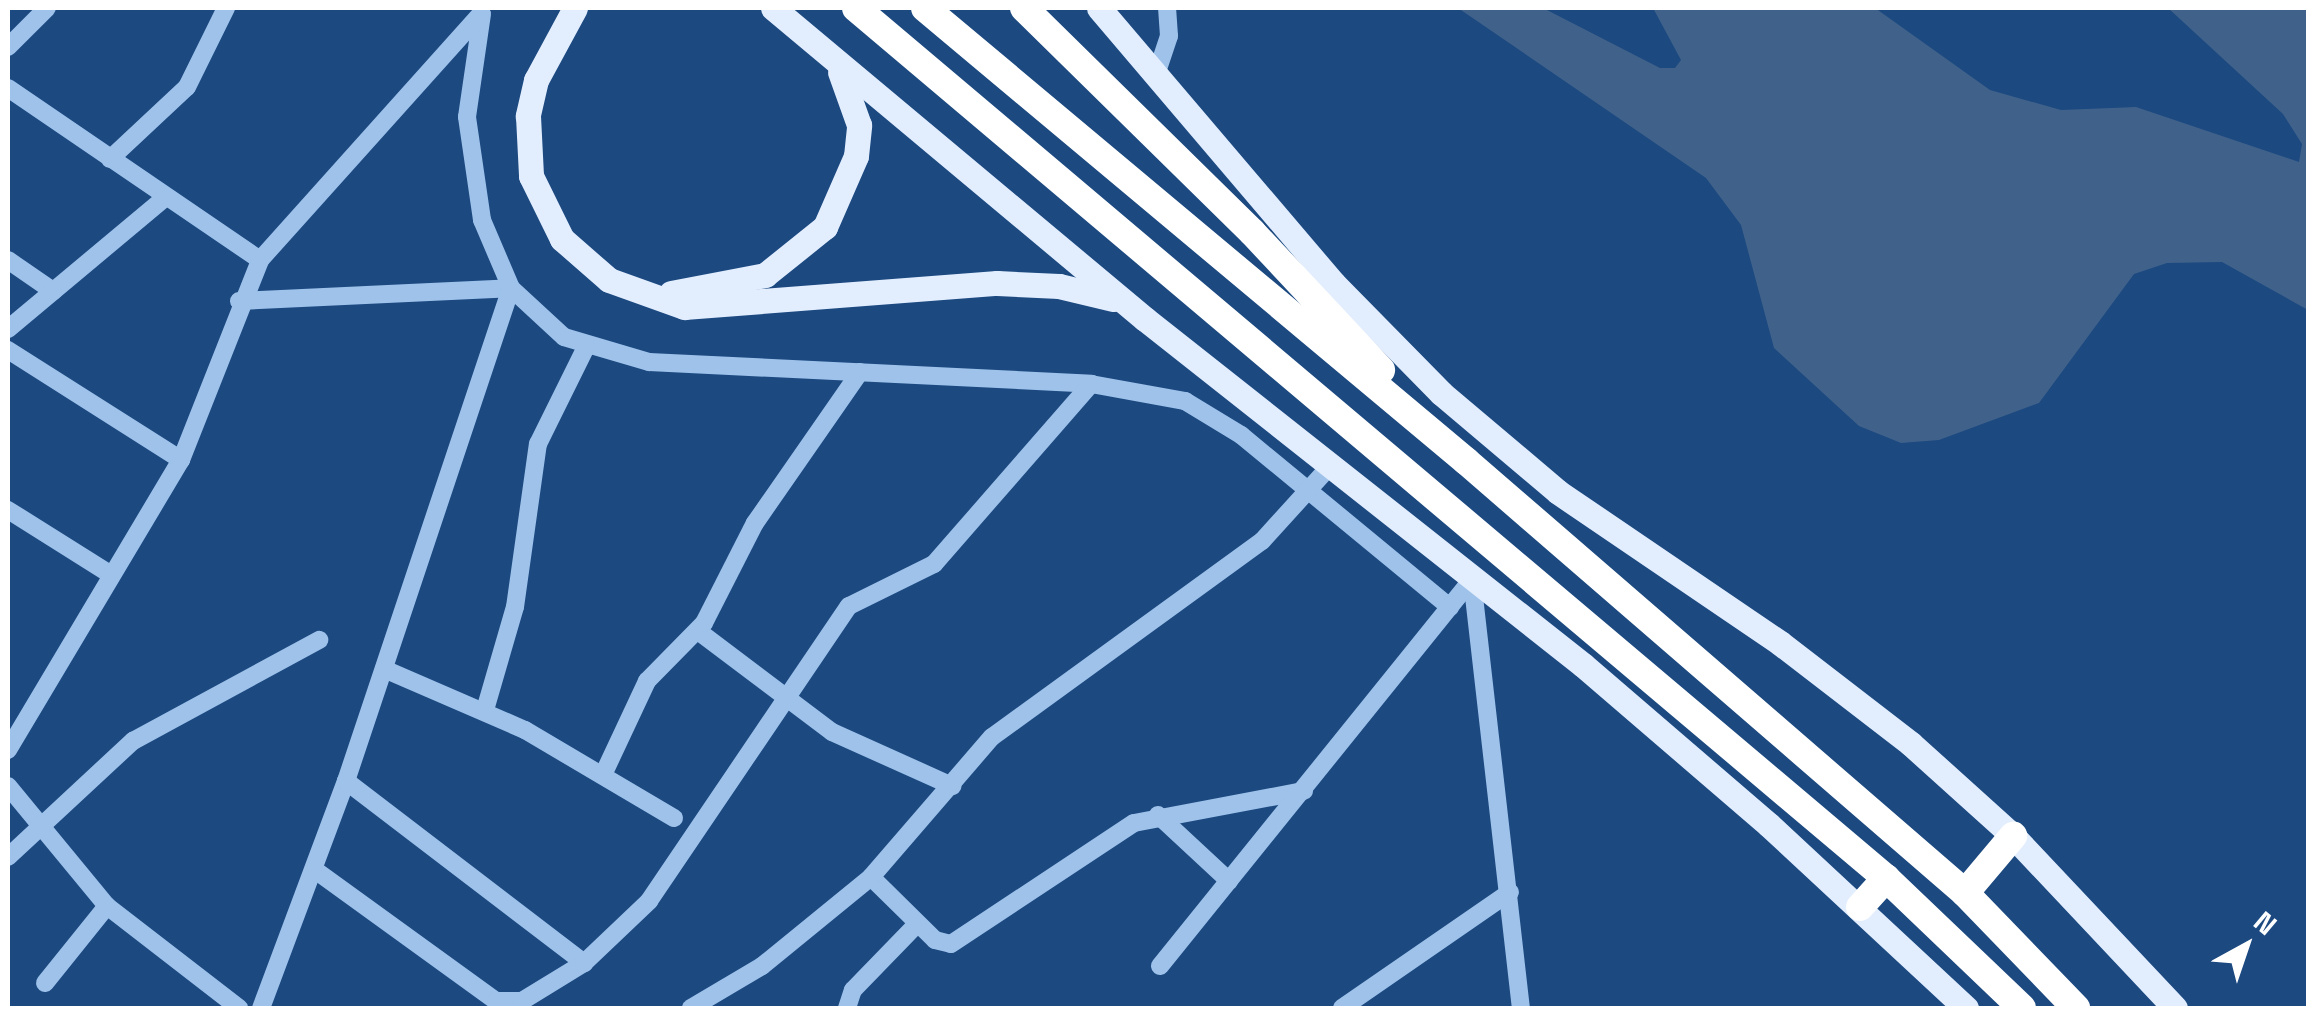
<!DOCTYPE html>
<html>
<head>
<meta charset="utf-8">
<style>
  body { margin:0 }
  #map { position:relative; width:2316px; height:1016px; overflow:hidden; background:#1b4980; font-family:"Space Grotesk",sans-serif }
  div>[style] { position:absolute }
  .water>* { inset:0; background:#40628a }
  .minor>* { height:18px; margin:-9px; padding:0 9px; transform-origin:9px; border-radius:9px; background:#9ec2ea }
  .major>* { height:25px; margin:-12.5px; padding:0 12.5px; transform-origin:12.5px; border-radius:12.5px; background:#e2edfe }
  .highway>* { height:28px; margin:-14px; padding:0 14px; transform-origin:14px; border-radius:14px; background:#fff }
  span { translate:-50% -50%; white-space:nowrap; text-align:center; line-height:1.15; -webkit-text-stroke:8px #1b4980; paint-order:stroke }
  .frame { position:absolute; inset:0; border:10px solid #fff; pointer-events:none }
  .north { position:absolute; left:2196px; top:896px; width:100px; height:100px; -webkit-text-stroke:8px #1b4980; paint-order:stroke; rotate:40deg; font-size:28px; font-weight:700; line-height:40px; text-align:center; color:#fff }
  .north::after { content:''; display:block; margin:auto; width:35px; height:45px; background:#fff; clip-path:polygon(50% 0,100% 100%,50% 72%,0 100%) }
</style>
</head>
<body>
<div id="map">
  <div class="water">
    <div style="clip-path:polygon(1458px 8px,1543px 8px,1660px 68px,1675px 68px,1681px 60px,1653px 8px,1875px 8px,1990px 90px,2061px 110px,2136px 107px,2299px 162px,2302px 144px,2283px 114px,2168px 8px,2308px 8px,2308px 310px,2222px 262px,2167px 263px,2134px 274px,2039px 403px,1939px 440px,1901px 443px,1859px 426px,1774px 348px,1741px 225px,1706px 178px)"></div>
  </div>
  <div class="minor">
    <div style="left:482px;top:14px;width:104px;rotate:98.3deg"></div>
    <div style="left:467px;top:117px;width:104px;rotate:81.7deg"></div>
    <div style="left:482px;top:220px;width:74px;rotate:66.9deg"></div>
    <div style="left:511px;top:288px;width:72px;rotate:42.8deg"></div>
    <div style="left:564px;top:337px;width:89px;rotate:16.4deg"></div>
    <div style="left:649px;top:362px;width:443px;rotate:2.8deg"></div>
    <div style="left:1091px;top:384px;width:96px;rotate:10.3deg"></div>
    <div style="left:1185px;top:401px;width:66px;rotate:31.3deg"></div>
    <div style="left:1241px;top:435px;width:271px;rotate:39.5deg"></div>
    <div style="left:8px;top:47px;width:55px;rotate:-45deg"></div>
    <div style="left:1156px;top:75px;width:41px;rotate:-71.6deg"></div>
    <div style="left:1169px;top:36px;width:28px;rotate:-94deg"></div>
    <div style="left:8px;top:88px;width:305px;rotate:34.3deg"></div>
    <div style="left:110px;top:159px;width:105px;rotate:-43.1deg"></div>
    <div style="left:187px;top:87px;width:88px;rotate:-63.7deg"></div>
    <div style="left:8px;top:260px;width:55px;rotate:34.6deg"></div>
    <div style="left:239px;top:301px;width:272px;rotate:-2.7deg"></div>
    <div style="left:511px;top:288px;width:520px;rotate:108.5deg"></div>
    <div style="left:346px;top:781px;width:242px;rotate:110.5deg"></div>
    <div style="left:8px;top:329px;width:206px;rotate:-39.9deg"></div>
    <div style="left:8px;top:350px;width:205px;rotate:32.4deg"></div>
    <div style="left:8px;top:510px;width:120px;rotate:32.1deg"></div>
    <div style="left:1472px;top:579px;width:432px;rotate:83.5deg"></div>
    <div style="left:698px;top:631px;width:168px;rotate:37deg"></div>
    <div style="left:832px;top:732px;width:132px;rotate:24.2deg"></div>
    <div style="left:384px;top:669px;width:154px;rotate:23.4deg"></div>
    <div style="left:525px;top:730px;width:173px;rotate:30.6deg"></div>
    <div style="left:485px;top:710px;width:107px;rotate:-73.8deg"></div>
    <div style="left:515px;top:607px;width:165px;rotate:-82deg"></div>
    <div style="left:538px;top:444px;width:108px;rotate:-63.7deg"></div>
    <div style="left:8px;top:750px;width:338px;rotate:-59.2deg"></div>
    <div style="left:181px;top:460px;width:215px;rotate:-68.4deg"></div>
    <div style="left:260px;top:260px;width:329px;rotate:-48.1deg"></div>
    <div style="left:603px;top:775px;width:104px;rotate:-64.9deg"></div>
    <div style="left:647px;top:681px;width:81px;rotate:-45.5deg"></div>
    <div style="left:704px;top:623px;width:112px;rotate:-63deg"></div>
    <div style="left:755px;top:523px;width:184px;rotate:-55.2deg"></div>
    <div style="left:346px;top:781px;width:300px;rotate:37.4deg"></div>
    <div style="left:8px;top:786px;width:156px;rotate:50.5deg"></div>
    <div style="left:107px;top:906px;width:167px;rotate:37.7deg"></div>
    <div style="left:1158px;top:815px;width:97px;rotate:42.9deg"></div>
    <div style="left:8px;top:857px;width:171px;rotate:-42.9deg"></div>
    <div style="left:133px;top:741px;width:212px;rotate:-28.5deg"></div>
    <div style="left:315px;top:870px;width:223px;rotate:35.9deg"></div>
    <div style="left:496px;top:1001px;width:26px"></div>
    <div style="left:522px;top:1001px;width:73px;rotate:-31.5deg"></div>
    <div style="left:584px;top:963px;width:90px;rotate:-43.6deg"></div>
    <div style="left:649px;top:901px;width:356px;rotate:-55.9deg"></div>
    <div style="left:849px;top:606px;width:95px;rotate:-26.3deg"></div>
    <div style="left:934px;top:564px;width:239px;rotate:-48.9deg"></div>
    <div style="left:871px;top:877px;width:90px;rotate:44.5deg"></div>
    <div style="left:935px;top:940px;width:16px;rotate:14deg"></div>
    <div style="left:951px;top:944px;width:219px;rotate:-33.5deg"></div>
    <div style="left:1134px;top:823px;width:173px;rotate:-10.7deg"></div>
    <div style="left:1160px;top:966px;width:497px;rotate:-51.1deg"></div>
    <div style="left:45px;top:983px;width:99px;rotate:-51.2deg"></div>
    <div style="left:691px;top:1008px;width:82px;rotate:-30.6deg"></div>
    <div style="left:762px;top:966px;width:141px;rotate:-39.2deg"></div>
    <div style="left:871px;top:877px;width:185px;rotate:-49.2deg"></div>
    <div style="left:992px;top:737px;width:334px;rotate:-36deg"></div>
    <div style="left:1262px;top:541px;width:101px;rotate:-47.8deg"></div>
    <div style="left:847px;top:1008px;width:19px;rotate:-72deg"></div>
    <div style="left:853px;top:990px;width:92px;rotate:-45.9deg"></div>
    <div style="left:1342px;top:1008px;width:204px;rotate:-34.6deg"></div>
  </div>
  <div class="major">
    <div style="left:575px;top:8px;width:82px;rotate:118.4deg"></div>
    <div style="left:536px;top:80px;width:37px;rotate:103deg"></div>
    <div style="left:528px;top:116px;width:60px;rotate:87.1deg"></div>
    <div style="left:531px;top:176px;width:70px;rotate:63.8deg"></div>
    <div style="left:562px;top:239px;width:62px;rotate:41.1deg"></div>
    <div style="left:609px;top:280px;width:80px;rotate:19.8deg"></div>
    <div style="left:684px;top:307px;width:314px;rotate:-4.4deg"></div>
    <div style="left:997px;top:283px;width:62px;rotate:2.8deg"></div>
    <div style="left:1059px;top:286px;width:56px;rotate:13.5deg"></div>
    <div style="left:773px;top:8px;width:485px;rotate:39.9deg"></div>
    <div style="left:1145px;top:319px;width:558px;rotate:38.31deg"></div>
    <div style="left:1583px;top:665px;width:245px;rotate:40.7deg"></div>
    <div style="left:1769px;top:825px;width:269px;rotate:42.9deg"></div>
    <div style="left:1099px;top:8px;width:362px;rotate:49.6deg"></div>
    <div style="left:1334px;top:284px;width:153px;rotate:45.5deg"></div>
    <div style="left:1441px;top:393px;width:153px;rotate:40.2deg"></div>
    <div style="left:1558px;top:492px;width:268px;rotate:34.2deg"></div>
    <div style="left:1780px;top:643px;width:165px;rotate:37.6deg"></div>
    <div style="left:1911px;top:744px;width:137px;rotate:42deg"></div>
    <div style="left:2013px;top:836px;width:236px;rotate:46.7deg"></div>
    <div style="left:671px;top:293px;width:96px;rotate:-10.8deg"></div>
    <div style="left:765px;top:275px;width:77px;rotate:-38.7deg"></div>
    <div style="left:825px;top:227px;width:77px;rotate:-66.4deg"></div>
    <div style="left:856px;top:156px;width:31px;rotate:-84deg"></div>
    <div style="left:859px;top:125px;width:56px;rotate:-109.7deg"></div>
  </div>
  <div class="highway">
    <div style="left:856px;top:8px;width:1348px;rotate:40.19deg"></div>
    <div style="left:1886px;top:878px;width:188px;rotate:43.7deg"></div>
    <div style="left:925px;top:8px;width:706px;rotate:39.94deg"></div>
    <div style="left:1466px;top:461px;width:660px;rotate:40.88deg"></div>
    <div style="left:1965px;top:893px;width:160px;rotate:46deg"></div>
    <div style="left:1024px;top:8px;width:320px;rotate:44.5deg"></div>
    <div style="left:1252px;top:232px;width:189px;rotate:46.9deg"></div>
    <div style="left:1965px;top:893px;width:75px;rotate:-49.9deg"></div>
    <div style="left:1860px;top:907px;width:39px;rotate:-48deg"></div>
  </div>
  <div class="frame"></div>
  <div class="north">N</div>
</div>
</body>
</html>
